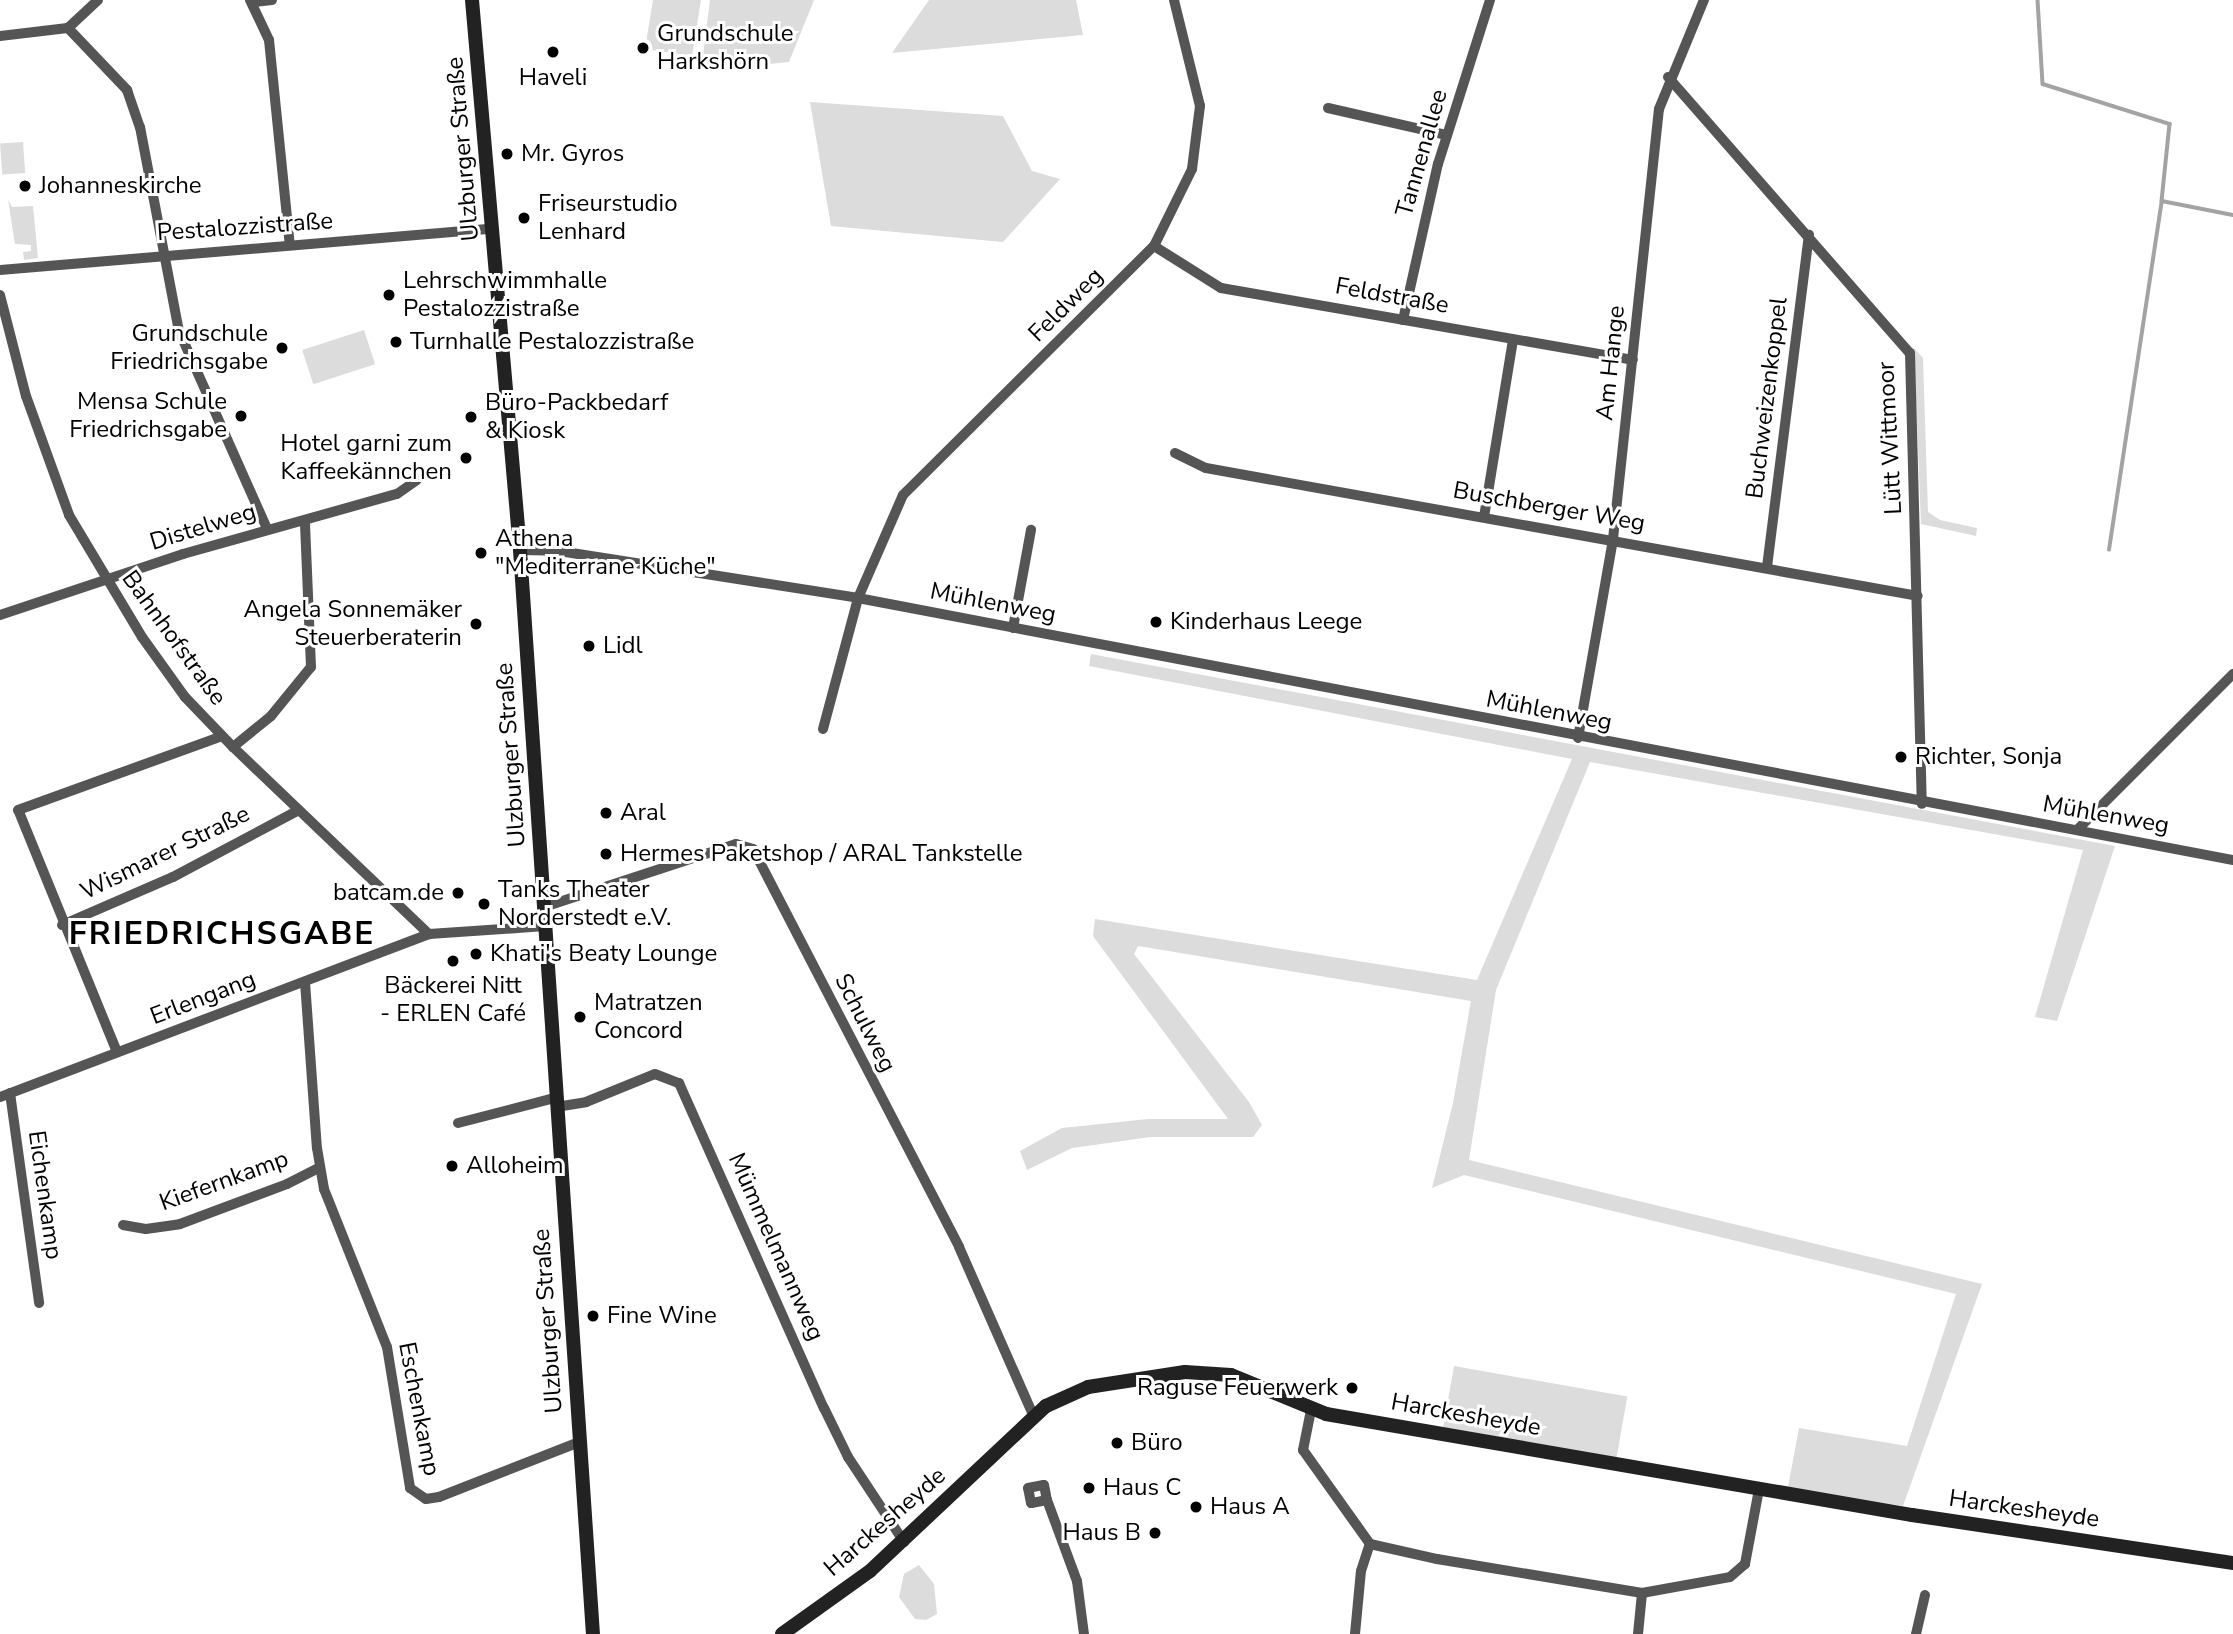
<!DOCTYPE html>
<html>
<head>
<meta charset="utf-8">
<style>
  body { margin:0 }
  #map { position:relative; width:2233px; height:1634px; overflow:hidden; background:#fff; font-family:"Nunito Sans",sans-serif }
  div>[style] { position:absolute }
  .green>* { inset:0; background:#dcdcdc; transform-origin:0 0 }
  .stream>* { height:3.5px; margin:-1.75px; padding:0 1.75px; transform-origin:1.75px; border-radius:1.75px; background:#a3a3a3 }
  .minor>* { height:10px; margin:-5px; padding:0 5px; transform-origin:5px; border-radius:5px; background:#555 }
  .secondary>* { height:14px; margin:-7px; padding:0 7px; transform-origin:7px; border-radius:7px; background:#222 }
  .dots>* { width:19px; height:19px; translate:-50% -50%; box-sizing:border-box; border:4px solid #fff; border-radius:50% }
  span { translate:-50% -50%; white-space:nowrap; text-align:center; line-height:1.15; -webkit-text-stroke:6px #fff; paint-order:stroke }
  .poi-label { font-size:24px; color:#000 }
  .left { translate:0 -50%; text-align:left }
  .right { translate:-100% -50%; text-align:right }
  .street-label { font-size:24px; color:#000 }
  .district-label { font-size:32px; color:#000; font-weight:700; letter-spacing:2px }
</style>
</head>
<body>
<div id="map">
  <div class="green">
    <div style="clip-path:polygon(653px 0,701px 0,692px 56px,645px 49px)"></div>
    <div style="clip-path:polygon(710px 0,814px 0,789px 62px,701px 71px)"></div>
    <div style="clip-path:polygon(929px 0,1076px 0,1083px 35px,892px 53px)"></div>
    <div style="clip-path:polygon(810px 102px,1003px 116px,1032px 171px,1060px 179px,1003px 242px,831px 226px)"></div>
    <div style="left:23px;top:142px;width:31px;height:23px;rotate:86deg"></div>
    <div style="clip-path:polygon(8px 200px,12px 207px,33px 206px,38px 258px,24px 260px,23px 252px,31px 251px,31px 245px,15px 244px)"></div>
    <div style="left:364px;top:330px;width:36px;height:65px;rotate:72deg"></div>
    <div style="clip-path:polygon(1914px 348px,1923px 358px,1928px 512px,1940px 520px,1977px 528px,1976px 536px,1921px 524px)"></div>
    <div style="clip-path:polygon(1091px 654px,2115px 846px,2057px 1021px,2035px 1017px,2083px 850px,1590px 762px,1496px 990px,1469px 1160px,1982px 1284px,1903px 1506px,1788px 1487px,1799px 1428px,1907px 1446px,1956px 1294px,1464px 1175px,1432px 1188px,1453px 1103px,1471px 1001px,1138px 946px,1134px 954px,1249px 1102px,1262px 1125px,1253px 1137px,1151px 1137px,1072px 1148px,1027px 1170px,1020px 1151px,1062px 1128px,1148px 1119px,1228px 1119px,1093px 936px,1095px 919px,1477px 980px,1572px 759px,1089px 666px)"></div>
    <div style="left:1454px;top:1366px;width:176px;height:62px;rotate:10deg"></div>
    <div style="clip-path:polygon(919px 1565px,934px 1584px,937px 1614px,926px 1620px,915px 1619px,899px 1597px,904px 1574px)"></div>
  </div>
  <div class="stream">
    <div style="left:2038px;top:0;width:84px;rotate:86.6deg"></div>
    <div style="left:2043px;top:84px;width:133px;rotate:17.5deg"></div>
    <div style="left:2170px;top:124px;width:77px;rotate:95.9deg"></div>
    <div style="left:2162px;top:201px;width:72px;rotate:11.2deg"></div>
    <div style="left:2109px;top:550px;width:353px;rotate:-81.4deg"></div>
  </div>
  <div class="minor">
    <div style="left:250px;top:0;width:44px;rotate:64.6deg"></div>
    <div style="left:269px;top:40px;width:206px;rotate:84.2deg"></div>
    <div style="left:254px;top:2px;width:18px;rotate:-6deg"></div>
    <div style="left:68px;top:28px;width:41px;rotate:-43deg"></div>
    <div style="left:0;top:36px;width:68px;rotate:-6.7deg"></div>
    <div style="left:68px;top:28px;width:86px;rotate:46.4deg"></div>
    <div style="left:127px;top:90px;width:39px;rotate:71deg"></div>
    <div style="left:140px;top:127px;width:208px;rotate:79.2deg"></div>
    <div style="left:179px;top:331px;width:217px;rotate:66deg"></div>
    <div style="left:1668px;top:77px;width:367px;rotate:48.8deg"></div>
    <div style="left:1910px;top:353px;width:451px;rotate:88.5deg"></div>
    <div style="left:1328px;top:108px;width:122px;rotate:12.8deg"></div>
    <div style="left:1154px;top:246px;width:79px;rotate:32.1deg"></div>
    <div style="left:1221px;top:288px;width:418px;rotate:9.9deg"></div>
    <div style="left:0;top:270px;width:495px;rotate:-4.8deg"></div>
    <div style="left:0;top:295px;width:104px;rotate:75.6deg"></div>
    <div style="left:26px;top:396px;width:127px;rotate:70.1deg"></div>
    <div style="left:69px;top:515px;width:142px;rotate:59.1deg"></div>
    <div style="left:142px;top:637px;width:74px;rotate:54.4deg"></div>
    <div style="left:185px;top:697px;width:69px;rotate:46.2deg"></div>
    <div style="left:233px;top:747px;width:271px;rotate:43.7deg"></div>
    <div style="left:1403px;top:320px;width:160px;rotate:-77.4deg"></div>
    <div style="left:1438px;top:164px;width:172px;rotate:-72.4deg"></div>
    <div style="left:1175px;top:453px;width:34px;rotate:26deg"></div>
    <div style="left:1206px;top:468px;width:723px;rotate:10.19deg"></div>
    <div style="left:1484px;top:517px;width:180px;rotate:-80.7deg"></div>
    <div style="left:520px;top:550px;width:39px;rotate:1deg"></div>
    <div style="left:559px;top:551px;width:303px;rotate:8.9deg"></div>
    <div style="left:858px;top:598px;width:1400px;rotate:10.79deg"></div>
    <div style="left:1767px;top:567px;width:335px;rotate:-82.8deg"></div>
    <div style="left:0;top:615px;width:193px;rotate:-18.4deg"></div>
    <div style="left:183px;top:554px;width:222px;rotate:-15.7deg"></div>
    <div style="left:397px;top:494px;width:24px;rotate:-35deg"></div>
    <div style="left:1013px;top:628px;width:100px;rotate:-79.6deg"></div>
    <div style="left:823px;top:729px;width:136px;rotate:-75deg"></div>
    <div style="left:858px;top:598px;width:112px;rotate:-66.4deg"></div>
    <div style="left:903px;top:495px;width:354px;rotate:-44.8deg"></div>
    <div style="left:1154px;top:246px;width:86px;rotate:-63.7deg"></div>
    <div style="left:1192px;top:169px;width:64px;rotate:-82.8deg"></div>
    <div style="left:1200px;top:106px;width:109px;rotate:-103.8deg"></div>
    <div style="left:1578px;top:738px;width:202px;rotate:-80deg"></div>
    <div style="left:1613px;top:539px;width:432px;rotate:-83.9deg"></div>
    <div style="left:1659px;top:109px;width:118px;rotate:-67.6deg"></div>
    <div style="left:233px;top:747px;width:49px;rotate:-39.2deg"></div>
    <div style="left:271px;top:716px;width:63px;rotate:-50.8deg"></div>
    <div style="left:311px;top:667px;width:146px;rotate:-92.4deg"></div>
    <div style="left:2077px;top:830px;width:221px;rotate:-45deg"></div>
    <div style="left:544px;top:907px;width:202px;rotate:-18.2deg"></div>
    <div style="left:736px;top:844px;width:18px;rotate:16deg"></div>
    <div style="left:753px;top:849px;width:448px;rotate:62.6deg"></div>
    <div style="left:959px;top:1247px;width:184px;rotate:66.2deg"></div>
    <div style="left:62px;top:925px;width:121px;rotate:-23.4deg"></div>
    <div style="left:173px;top:877px;width:140px;rotate:-28deg"></div>
    <div style="left:305px;top:982px;width:166px;rotate:85.9deg"></div>
    <div style="left:317px;top:1148px;width:42px;rotate:80.3deg"></div>
    <div style="left:324px;top:1189px;width:170px;rotate:68.3deg"></div>
    <div style="left:387px;top:1347px;width:143px;rotate:80.7deg"></div>
    <div style="left:410px;top:1488px;width:19px;rotate:35deg"></div>
    <div style="left:426px;top:1499px;width:13px;rotate:-9deg"></div>
    <div style="left:439px;top:1497px;width:150px;rotate:-21.4deg"></div>
    <div style="left:117px;top:1052px;width:261px;rotate:-112.2deg"></div>
    <div style="left:18px;top:810px;width:217px;rotate:-19.9deg"></div>
    <div style="left:10px;top:1093px;width:212px;rotate:82.1deg"></div>
    <div style="left:0;top:1097px;width:459px;rotate:-20.8deg"></div>
    <div style="left:429px;top:934px;width:116px;rotate:-3.9deg"></div>
    <div style="left:556px;top:1107px;width:30px;rotate:-9deg"></div>
    <div style="left:586px;top:1102px;width:74px;rotate:-22.1deg"></div>
    <div style="left:655px;top:1074px;width:26px;rotate:21deg"></div>
    <div style="left:679px;top:1083px;width:356px;rotate:66deg"></div>
    <div style="left:824px;top:1408px;width:55px;rotate:63.9deg"></div>
    <div style="left:848px;top:1457px;width:102px;rotate:56.6deg"></div>
    <div style="left:458px;top:1123px;width:100px;rotate:-14.5deg"></div>
    <div style="left:123px;top:1225px;width:23px;rotate:10deg"></div>
    <div style="left:146px;top:1229px;width:34px;rotate:-8deg"></div>
    <div style="left:180px;top:1224px;width:114px;rotate:-20.5deg"></div>
    <div style="left:287px;top:1184px;width:37px;rotate:-27deg"></div>
    <div style="left:1311px;top:1410px;width:41px;rotate:101.3deg"></div>
    <div style="left:1303px;top:1450px;width:115px;rotate:54.5deg"></div>
    <div style="left:1370px;top:1544px;width:69px;rotate:12.6deg"></div>
    <div style="left:1437px;top:1559px;width:208px;rotate:9.4deg"></div>
    <div style="left:1642px;top:1593px;width:89px;rotate:-10.3deg"></div>
    <div style="left:1730px;top:1577px;width:20px;rotate:-41deg"></div>
    <div style="left:1745px;top:1564px;width:76px;rotate:-79.4deg"></div>
    <div style="left:1044px;top:1485px;width:15px;rotate:79deg"></div>
    <div style="left:1047px;top:1500px;width:16px;rotate:169deg"></div>
    <div style="left:1031px;top:1503px;width:15px;rotate:-101deg"></div>
    <div style="left:1028px;top:1488px;width:16px;rotate:-11deg"></div>
    <div style="left:1047px;top:1500px;width:86px;rotate:69.7deg"></div>
    <div style="left:1077px;top:1581px;width:53px;rotate:82.5deg"></div>
    <div style="left:1355px;top:1634px;width:63px;rotate:-84.6deg"></div>
    <div style="left:1361px;top:1571px;width:28px;rotate:-72deg"></div>
    <div style="left:1638px;top:1634px;width:41px;rotate:-84.4deg"></div>
    <div style="left:1916px;top:1634px;width:40px;rotate:-77deg"></div>
  </div>
  <div class="secondary">
    <div style="left:472px;top:0;width:552px;rotate:85.01deg"></div>
    <div style="left:520px;top:550px;width:1086px;rotate:86.15deg"></div>
    <div style="left:782px;top:1634px;width:108px;rotate:-35.6deg"></div>
    <div style="left:870px;top:1571px;width:241px;rotate:-43.2deg"></div>
    <div style="left:1046px;top:1406px;width:46px;rotate:-24.3deg"></div>
    <div style="left:1088px;top:1387px;width:98px;rotate:-8.8deg"></div>
    <div style="left:1185px;top:1372px;width:46px;rotate:3.7deg"></div>
    <div style="left:1231px;top:1375px;width:103px;rotate:22.3deg"></div>
    <div style="left:1326px;top:1414px;width:595px;rotate:9.78deg"></div>
    <div style="left:1912px;top:1515px;width:325px;rotate:8.5deg"></div>
  </div>
  <div class="dots">
    <div style="left:643px;top:48px;background:#000"></div>
    <div style="left:553px;top:52px;background:#000"></div>
    <div style="left:507px;top:154px;background:#000"></div>
    <div style="left:25px;top:186px;background:#000"></div>
    <div style="left:524px;top:218px;background:#000"></div>
    <div style="left:389px;top:295px;background:#000"></div>
    <div style="left:396px;top:342px;background:#000"></div>
    <div style="left:282px;top:348px;background:#000"></div>
    <div style="left:241px;top:416px;background:#000"></div>
    <div style="left:471px;top:417px;background:#000"></div>
    <div style="left:466px;top:458px;background:#000"></div>
    <div style="left:481px;top:553px;background:#000"></div>
    <div style="left:1156px;top:622px;background:#000"></div>
    <div style="left:476px;top:624px;background:#000"></div>
    <div style="left:589px;top:646px;background:#000"></div>
    <div style="left:1901px;top:757px;background:#000"></div>
    <div style="left:606px;top:813px;background:#000"></div>
    <div style="left:606px;top:854px;background:#000"></div>
    <div style="left:458px;top:893px;background:#000"></div>
    <div style="left:484px;top:904px;background:#000"></div>
    <div style="left:476px;top:954px;background:#000"></div>
    <div style="left:453px;top:961px;background:#000"></div>
    <div style="left:580px;top:1017px;background:#000"></div>
    <div style="left:452px;top:1166px;background:#000"></div>
    <div style="left:593px;top:1316px;background:#000"></div>
    <div style="left:1352px;top:1388px;background:#000"></div>
    <div style="left:1117px;top:1443px;background:#000"></div>
    <div style="left:1089px;top:1488px;background:#000"></div>
    <div style="left:1196px;top:1507px;background:#000"></div>
    <div style="left:1155px;top:1533px;background:#000"></div>
  </div>
  <div class="poi-label">
    <span class="left" style="left:657px;top:48px">Grundschule<br>Harkshörn</span>
    <span style="left:553px;top:78px">Haveli</span>
    <span class="left" style="left:521px;top:154px">Mr. Gyros</span>
    <span class="left" style="left:39px;top:186px">Johanneskirche</span>
    <span class="left" style="left:538px;top:218px">Friseurstudio<br>Lenhard</span>
    <span class="left" style="left:403px;top:295px">Lehrschwimmhalle<br>Pestalozzistraße</span>
    <span class="right" style="left:268px;top:348px">Grundschule<br>Friedrichsgabe</span>
    <span class="left" style="left:410px;top:342px">Turnhalle Pestalozzistraße</span>
    <span class="right" style="left:227px;top:416px">Mensa Schule<br>Friedrichsgabe</span>
    <span class="left" style="left:485px;top:417px">Büro-Packbedarf<br>&amp; Kiosk</span>
    <span class="right" style="left:452px;top:458px">Hotel garni zum<br>Kaffeekännchen</span>
    <span class="left" style="left:495px;top:553px">Athena<br>"Mediterrane Küche"</span>
    <span class="right" style="left:462px;top:624px">Angela Sonnemäker<br>Steuerberaterin</span>
    <span class="left" style="left:1170px;top:622px">Kinderhaus Leege</span>
    <span class="left" style="left:603px;top:646px">Lidl</span>
    <span class="left" style="left:1915px;top:757px">Richter, Sonja</span>
    <span class="left" style="left:620px;top:813px">Aral</span>
    <span class="left" style="left:620px;top:854px">Hermes Paketshop / ARAL Tankstelle</span>
    <span class="left" style="left:498px;top:904px">Tanks Theater<br>Norderstedt e.V.</span>
    <span class="right" style="left:444px;top:893px">batcam.de</span>
    <span class="left" style="left:490px;top:954px">Khati's Beaty Lounge</span>
    <span style="left:453px;top:1000px">Bäckerei Nitt<br>- ERLEN Café</span>
    <span class="left" style="left:594px;top:1017px">Matratzen<br>Concord</span>
    <span class="left" style="left:466px;top:1166px">Alloheim</span>
    <span class="left" style="left:607px;top:1316px">Fine Wine</span>
    <span class="right" style="left:1338px;top:1388px">Raguse Feuerwerk</span>
    <span class="left" style="left:1131px;top:1443px">Büro</span>
    <span class="left" style="left:1103px;top:1488px">Haus C</span>
    <span class="left" style="left:1210px;top:1507px">Haus A</span>
    <span class="right" style="left:1141px;top:1533px">Haus B</span>
  </div>
  <div class="street-label">
    <span style="left:463px;top:149px;rotate:-95deg">Ulzburger Straße</span>
    <span style="left:1422px;top:153px;rotate:-74deg">Tannenallee</span>
    <span style="left:245px;top:227px;rotate:-4deg">Pestalozzistraße</span>
    <span style="left:1392px;top:296px;rotate:10deg">Feldstraße</span>
    <span style="left:1066px;top:305px;rotate:-45deg">Feldweg</span>
    <span style="left:1611px;top:363px;rotate:-84deg">Am Hange</span>
    <span style="left:1767px;top:398px;rotate:-83deg">Buchweizenkoppel</span>
    <span style="left:1890px;top:438px;rotate:-93deg">Lütt Wittmoor</span>
    <span style="left:1549px;top:507px;rotate:10deg">Buschberger Weg</span>
    <span style="left:203px;top:527px;rotate:-17deg">Distelweg</span>
    <span style="left:993px;top:603px;rotate:11deg">Mühlenweg</span>
    <span style="left:174px;top:638px;rotate:54deg">Bahnhofstraße</span>
    <span style="left:1549px;top:711px;rotate:11deg">Mühlenweg</span>
    <span style="left:511px;top:755px;rotate:-94deg">Ulzburger Straße</span>
    <span style="left:2106px;top:815px;rotate:10deg">Mühlenweg</span>
    <span style="left:165px;top:853px;rotate:-26deg">Wismarer Straße</span>
    <span style="left:203px;top:998px;rotate:-21deg">Erlengang</span>
    <span style="left:865px;top:1023px;rotate:63deg">Schulweg</span>
    <span style="left:224px;top:1181px;rotate:-20deg">Kiefernkamp</span>
    <span style="left:45px;top:1195px;rotate:82deg">Eichenkamp</span>
    <span style="left:776px;top:1247px;rotate:66deg">Mümmelmannweg</span>
    <span style="left:548px;top:1321px;rotate:-94deg">Ulzburger Straße</span>
    <span style="left:419px;top:1409px;rotate:79deg">Eschenkamp</span>
    <span style="left:1466px;top:1415px;rotate:10deg">Harckesheyde</span>
    <span style="left:2024px;top:1509px;rotate:8deg">Harckesheyde</span>
    <span style="left:885px;top:1522px;rotate:-41deg">Harckesheyde</span>
  </div>
  <div class="district-label">
    <span style="left:222px;top:934px">FRIEDRICHSGABE</span>
  </div>
</div>
</body>
</html>
